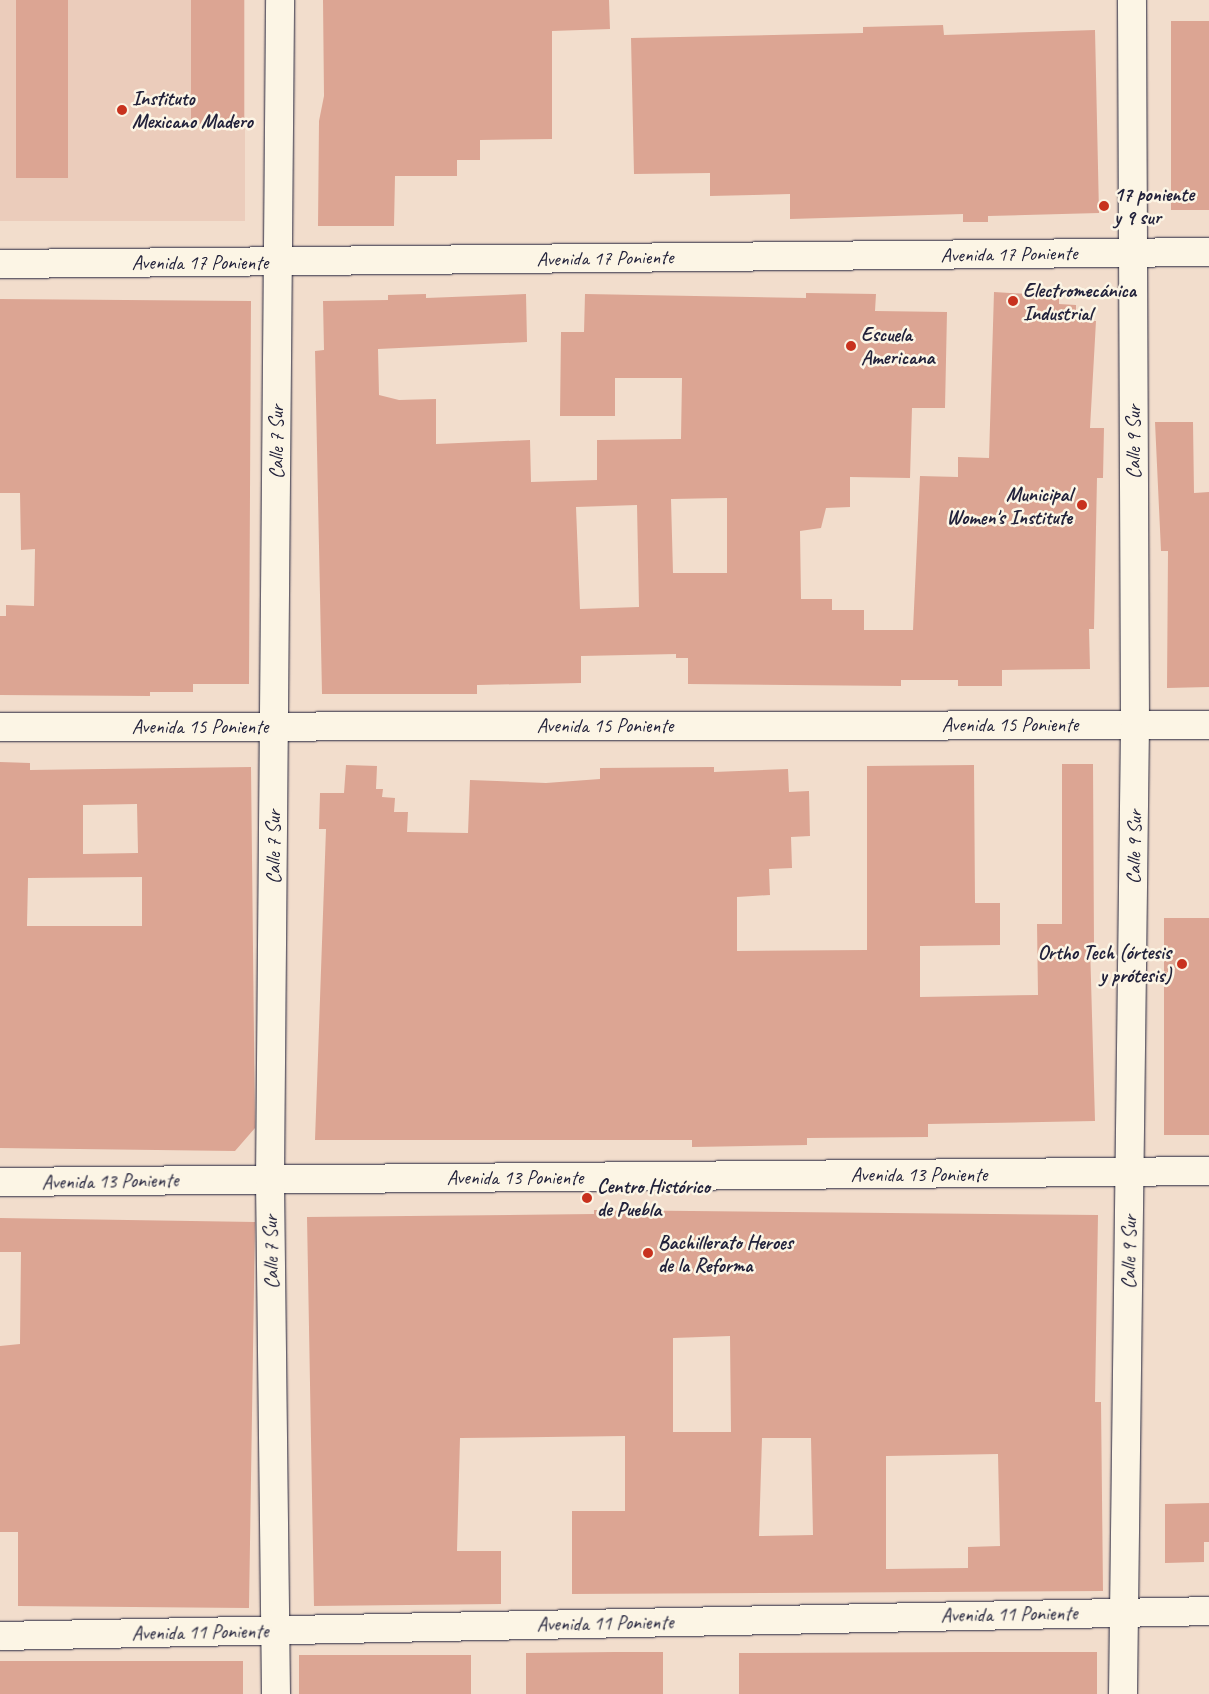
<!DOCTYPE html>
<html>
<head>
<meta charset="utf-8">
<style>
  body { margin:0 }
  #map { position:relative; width:1209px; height:1694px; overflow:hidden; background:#f2ddcc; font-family:Caveat,sans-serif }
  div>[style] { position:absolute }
  .built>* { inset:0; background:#ebccbb; transform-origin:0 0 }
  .building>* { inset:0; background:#dca593; transform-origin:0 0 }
  .roads { filter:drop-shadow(0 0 1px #22223b) drop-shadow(0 0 1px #22223b) }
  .minor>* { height:28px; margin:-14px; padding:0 14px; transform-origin:14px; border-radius:14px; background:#fcf5e5 }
  .tertiary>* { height:28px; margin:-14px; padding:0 14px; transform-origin:14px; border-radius:14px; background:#fcf5e5 }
  .dots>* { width:14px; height:14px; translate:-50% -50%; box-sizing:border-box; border:2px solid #fcf5e5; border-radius:50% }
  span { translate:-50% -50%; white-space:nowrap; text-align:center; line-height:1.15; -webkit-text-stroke:5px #fcf5e5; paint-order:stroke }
  .poi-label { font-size:20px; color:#22223b; font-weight:700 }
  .left { translate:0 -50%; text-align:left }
  .right { translate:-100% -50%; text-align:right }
  .street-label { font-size:20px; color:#22223b }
</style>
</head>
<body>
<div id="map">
  <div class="built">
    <div style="left:0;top:0;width:245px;height:221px"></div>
  </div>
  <div class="building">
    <div style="left:16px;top:0;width:52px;height:178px"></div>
    <div style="left:191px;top:0;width:53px;height:124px"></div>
    <div style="clip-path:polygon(323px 0,609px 0,610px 29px,552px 31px,552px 139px,480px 140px,480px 160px,457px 160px,457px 176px,395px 176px,394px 226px,318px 226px,319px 121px,324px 96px)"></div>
    <div style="left:1209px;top:21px;width:189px;height:38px;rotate:90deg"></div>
    <div style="clip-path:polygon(943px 25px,944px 35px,1095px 30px,1099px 213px,988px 216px,988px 222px,963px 222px,963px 214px,790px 219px,790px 194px,710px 196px,710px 173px,634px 174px,631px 38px,863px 33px,863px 27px)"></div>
    <div style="clip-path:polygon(evenodd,994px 292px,1059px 296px,1059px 304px,1076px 305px,1076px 320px,1096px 321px,1090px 428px,1104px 428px,1103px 478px,1097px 478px,1094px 629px,1089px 629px,1090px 669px,1002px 670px,1002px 686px,958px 686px,958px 680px,901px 680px,901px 686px,688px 684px,688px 658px,676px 658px,676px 654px,581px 656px,581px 683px,477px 685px,477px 694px,322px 694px,315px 351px,324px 350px,323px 301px,388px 300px,388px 295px,426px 294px,426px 298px,526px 294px,527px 342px,378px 349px,379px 395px,399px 400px,436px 399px,436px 444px,530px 440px,531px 482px,597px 480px,597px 440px,681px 439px,682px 378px,615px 378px,615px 416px,560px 416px,561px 332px,584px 332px,585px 294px,806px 298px,806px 293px,876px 294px,875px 311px,947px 312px,945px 408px,912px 408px,910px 478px,850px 477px,850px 507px,826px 508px,821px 528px,800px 531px,801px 599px,832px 599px,832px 610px,864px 610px,864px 630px,913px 630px,920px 476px,958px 477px,958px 457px,989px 458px,994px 292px,727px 498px,727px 573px,673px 573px,671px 499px,727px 498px,994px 292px,637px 505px,639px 607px,580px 609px,576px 507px,637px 505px)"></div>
    <div style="clip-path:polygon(0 299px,251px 301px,249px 684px,193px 684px,193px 692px,150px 692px,150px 696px,0 695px,0 616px,6px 616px,6px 605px,34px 606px,35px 549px,21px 550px,20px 493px,0 493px)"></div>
    <div style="clip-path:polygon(1155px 422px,1193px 422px,1194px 493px,1209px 492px,1209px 687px,1167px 688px,1168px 551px,1161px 551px)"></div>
    <div style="clip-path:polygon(evenodd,0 762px,30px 763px,30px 770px,251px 767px,255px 1128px,235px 1151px,0 1148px,0 762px,137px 804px,138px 853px,83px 854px,83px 805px,137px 804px,0 762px,142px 877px,142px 926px,27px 926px,28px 878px,142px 877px)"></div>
    <div style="clip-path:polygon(1062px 764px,1093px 764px,1094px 945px,1090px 945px,1095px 1121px,928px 1124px,928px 1137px,807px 1138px,807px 1145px,692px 1147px,692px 1140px,315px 1140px,326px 829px,319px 829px,320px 793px,344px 793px,346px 765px,377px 766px,376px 789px,383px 789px,382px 797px,395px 798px,394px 812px,408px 812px,407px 832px,468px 833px,470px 780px,546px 783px,600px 779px,600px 768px,714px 767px,714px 772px,788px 769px,789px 792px,809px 791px,810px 836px,791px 837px,792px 868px,769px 869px,770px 895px,737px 897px,737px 951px,867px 950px,867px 766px,974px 765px,975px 903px,1000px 903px,1000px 945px,920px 946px,920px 997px,1038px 995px,1037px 924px,1062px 924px)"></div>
    <div style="left:1209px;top:918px;width:217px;height:45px;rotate:90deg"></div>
    <div style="clip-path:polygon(evenodd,594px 1210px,1098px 1215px,1095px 1402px,1101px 1402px,1103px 1591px,572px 1594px,572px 1511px,625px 1511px,625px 1436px,460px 1438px,457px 1551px,501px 1551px,501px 1604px,314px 1606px,307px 1217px,594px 1214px,594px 1210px,730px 1336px,731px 1432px,673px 1432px,673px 1338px,730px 1336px,594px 1210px,762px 1438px,811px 1438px,813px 1535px,759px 1536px,762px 1438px,594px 1210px,998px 1454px,1000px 1546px,968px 1547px,968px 1568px,886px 1569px,886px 1456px,998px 1454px)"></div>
    <div style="clip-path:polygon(0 1218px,255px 1222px,249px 1608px,18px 1606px,18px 1532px,0 1532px,0 1346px,20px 1344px,21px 1252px,0 1252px)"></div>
    <div style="clip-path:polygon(1209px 1503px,1209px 1542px,1204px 1542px,1204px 1562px,1165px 1563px,1165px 1504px)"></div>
    <div style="clip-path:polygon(615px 1652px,663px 1652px,663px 1694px,526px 1694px,526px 1653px)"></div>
    <div style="clip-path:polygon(980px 1652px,1097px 1652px,1097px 1694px,739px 1694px,739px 1653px)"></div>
    <div style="left:471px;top:1655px;width:39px;height:172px;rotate:90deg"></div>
    <div style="left:243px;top:1661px;width:33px;height:243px;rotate:90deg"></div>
  </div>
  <div class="roads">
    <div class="minor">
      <div style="left:0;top:264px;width:1209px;rotate:-0.57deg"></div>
      <div style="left:0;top:727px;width:1209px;rotate:-0.09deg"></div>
      <div style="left:0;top:1182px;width:1209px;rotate:-0.52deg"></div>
      <div style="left:0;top:1636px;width:1209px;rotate:-1.18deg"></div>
      <div style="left:276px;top:1694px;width:514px;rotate:-90.67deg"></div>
      <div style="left:270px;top:1180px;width:1180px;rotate:-89.51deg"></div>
    </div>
    <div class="tertiary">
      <div style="left:1123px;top:1694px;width:971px;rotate:-89.29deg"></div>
      <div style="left:1135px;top:723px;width:723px;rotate:-90.24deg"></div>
    </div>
  </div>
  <div class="dots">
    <div style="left:122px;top:110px;background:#c8321e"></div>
    <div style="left:1104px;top:206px;background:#c8321e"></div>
    <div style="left:1013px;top:301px;background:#c8321e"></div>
    <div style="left:851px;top:346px;background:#c8321e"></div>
    <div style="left:1082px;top:505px;background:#c8321e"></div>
    <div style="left:1182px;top:964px;background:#c8321e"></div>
    <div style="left:587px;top:1198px;background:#c8321e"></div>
    <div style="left:648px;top:1253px;background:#c8321e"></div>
  </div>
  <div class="poi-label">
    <span class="left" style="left:132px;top:110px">Instituto<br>Mexicano Madero</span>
    <span class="left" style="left:1114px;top:206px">17 poniente<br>y 9 sur</span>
    <span class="left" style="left:1023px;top:302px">Electromecánica<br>Industrial</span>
    <span class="left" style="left:861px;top:346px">Escuela<br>Americana</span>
    <span class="right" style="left:1072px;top:506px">Municipal<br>Women's Institute</span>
    <span class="right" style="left:1171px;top:964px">Ortho Tech (órtesis<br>y prótesis)</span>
    <span class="left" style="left:597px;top:1198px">Centro Histórico<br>de Puebla</span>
    <span class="left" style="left:658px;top:1254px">Bachillerato Heroes<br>de la Reforma</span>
  </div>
  <div class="street-label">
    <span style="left:1009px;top:254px;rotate:-1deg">Avenida 17 Poniente</span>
    <span style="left:605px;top:258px;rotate:-1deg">Avenida 17 Poniente</span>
    <span style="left:200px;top:262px">Avenida 17 Poniente</span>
    <span style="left:276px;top:442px;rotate:-90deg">Calle 7 Sur</span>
    <span style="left:1133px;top:442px;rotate:-90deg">Calle 9 Sur</span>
    <span style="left:1010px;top:724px">Avenida 15 Poniente</span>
    <span style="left:605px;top:725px">Avenida 15 Poniente</span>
    <span style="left:200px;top:726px">Avenida 15 Poniente</span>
    <span style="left:273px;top:847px;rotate:-90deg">Calle 7 Sur</span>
    <span style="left:1134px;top:847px;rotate:-89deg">Calle 9 Sur</span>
    <span style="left:919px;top:1174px">Avenida 13 Poniente</span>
    <span style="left:515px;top:1177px">Avenida 13 Poniente</span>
    <span style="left:110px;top:1181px;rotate:-1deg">Avenida 13 Poniente</span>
    <span style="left:271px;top:1252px;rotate:-91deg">Calle 7 Sur</span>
    <span style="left:1129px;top:1252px;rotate:-89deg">Calle 9 Sur</span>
    <span style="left:1009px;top:1614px;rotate:-1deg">Avenida 11 Poniente</span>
    <span style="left:605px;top:1623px;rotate:-1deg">Avenida 11 Poniente</span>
    <span style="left:200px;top:1632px;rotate:-1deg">Avenida 11 Poniente</span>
  </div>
</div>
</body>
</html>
